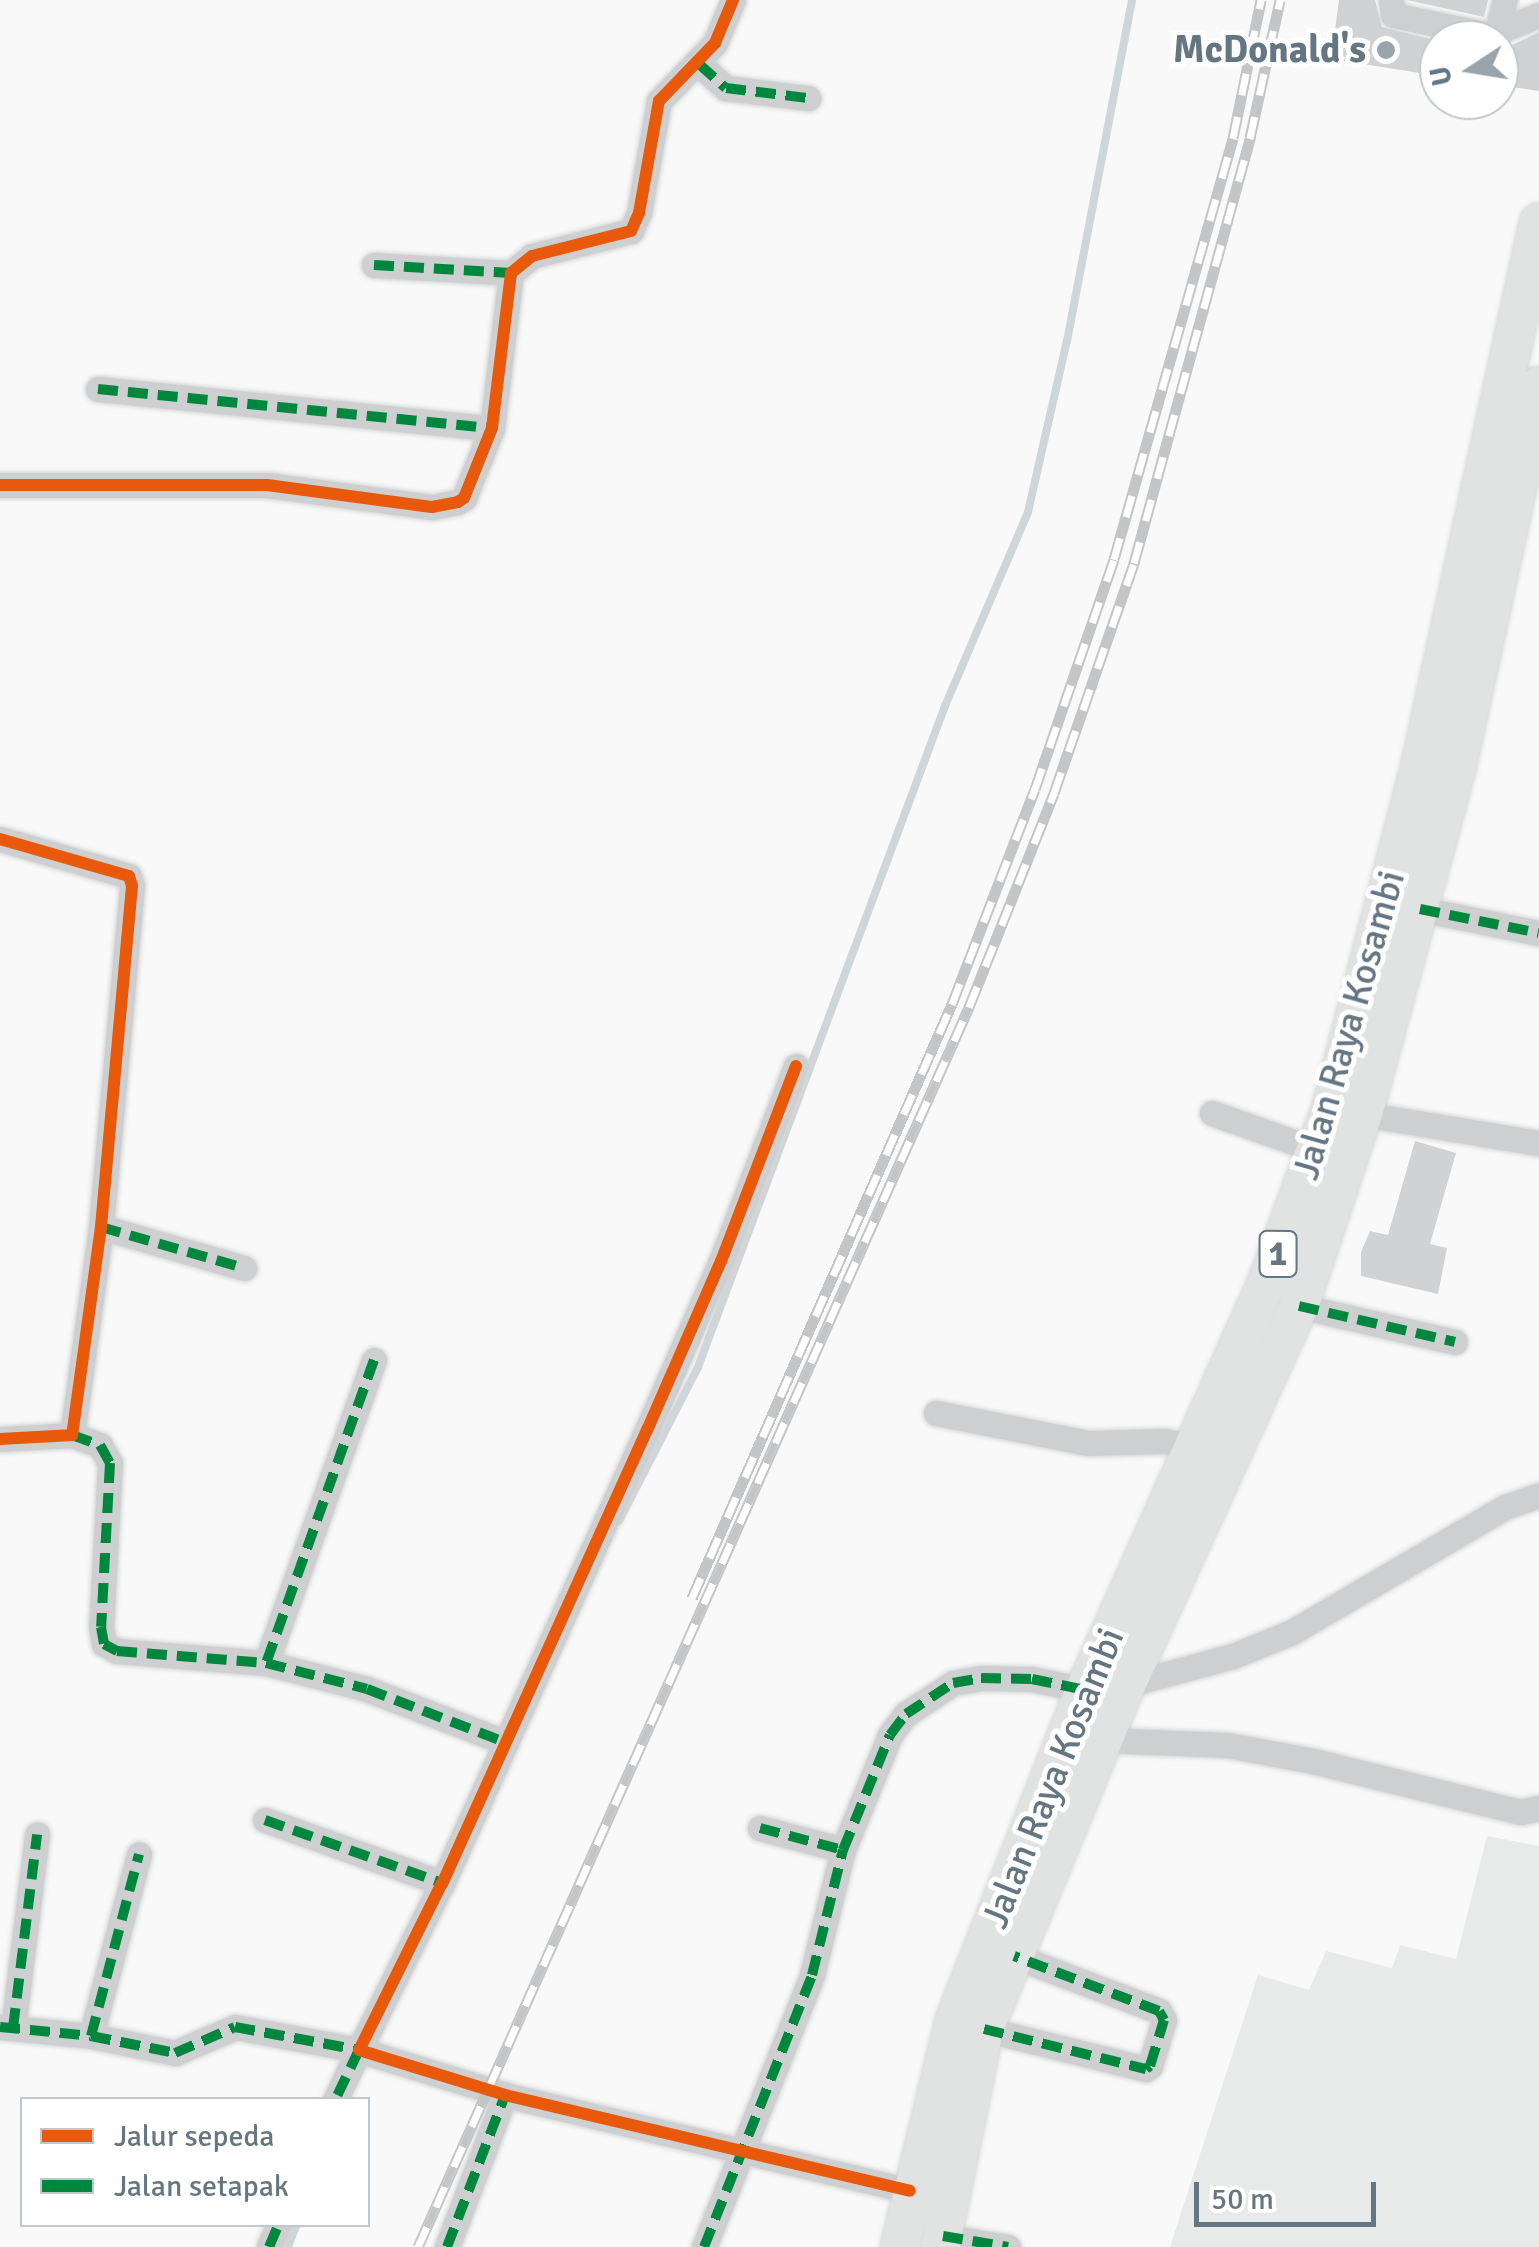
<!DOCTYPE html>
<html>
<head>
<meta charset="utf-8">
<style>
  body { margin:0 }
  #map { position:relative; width:1539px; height:2247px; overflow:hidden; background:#f9f9f9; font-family:Signika,sans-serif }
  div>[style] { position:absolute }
  .built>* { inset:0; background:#e8e9e9 }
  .stream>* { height:8px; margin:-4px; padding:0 4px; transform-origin:4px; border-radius:4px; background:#ced6d9 }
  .building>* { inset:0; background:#d0d2d3 }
  .roads { filter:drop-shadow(0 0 2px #d5d6d6) drop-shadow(0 0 2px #d5d6d6) }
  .minor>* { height:25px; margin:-12.5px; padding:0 12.5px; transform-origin:12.5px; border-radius:12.5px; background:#cecfd0 }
  .highway>* { height:38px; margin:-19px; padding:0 19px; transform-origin:19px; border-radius:19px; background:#e1e2e2 }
  .rail>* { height:11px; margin-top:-5.5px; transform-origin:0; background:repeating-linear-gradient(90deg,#fff 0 22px,#c3c5c6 0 44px); box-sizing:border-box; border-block:2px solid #c3c5c6 }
  .quiet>* { height:10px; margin-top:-5px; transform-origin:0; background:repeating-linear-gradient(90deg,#00873e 0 20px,transparent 0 30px) }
  .cycleway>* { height:12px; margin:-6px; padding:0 6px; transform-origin:6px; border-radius:6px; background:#e8590c }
  .dots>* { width:28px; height:28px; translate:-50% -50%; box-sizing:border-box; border:5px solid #fff; border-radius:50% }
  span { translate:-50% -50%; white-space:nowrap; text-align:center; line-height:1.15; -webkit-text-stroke:10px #fff; paint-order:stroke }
  .shield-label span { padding:2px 8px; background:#fff; border:2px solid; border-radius:8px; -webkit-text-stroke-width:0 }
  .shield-label { font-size:35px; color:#657683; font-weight:700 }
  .poi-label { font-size:38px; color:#657683; font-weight:700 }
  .right { translate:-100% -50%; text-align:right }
  .street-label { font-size:38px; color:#657683 }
  .legend { position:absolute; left:20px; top:2097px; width:350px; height:130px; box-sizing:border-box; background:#fff; border:2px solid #c1c8cd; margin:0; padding:12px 18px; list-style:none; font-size:30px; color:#657683 }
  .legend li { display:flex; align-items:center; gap:20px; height:50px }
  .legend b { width:50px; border:2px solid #c1c8cd }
  .north { position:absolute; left:1419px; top:20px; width:100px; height:100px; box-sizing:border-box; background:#fff; border:2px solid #c1c8cd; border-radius:50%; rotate:258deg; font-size:28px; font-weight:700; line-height:40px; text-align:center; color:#657683 }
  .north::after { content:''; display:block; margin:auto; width:35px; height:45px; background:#99a4ac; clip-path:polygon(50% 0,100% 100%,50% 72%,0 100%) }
  .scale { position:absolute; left:1194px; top:2182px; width:182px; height:45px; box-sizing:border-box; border:5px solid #657683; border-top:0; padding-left:12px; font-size:30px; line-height:35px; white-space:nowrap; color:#657683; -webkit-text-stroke:8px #fff; paint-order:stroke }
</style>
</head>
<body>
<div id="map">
  <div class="built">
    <div style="clip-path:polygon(1487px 1836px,1539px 1846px,1539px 2247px,1170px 2247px,1258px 1975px,1309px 1990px,1326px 1951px,1392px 1968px,1400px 1945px,1456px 1959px)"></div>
  </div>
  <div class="stream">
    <div style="left:619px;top:1521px;width:173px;rotate:-62.8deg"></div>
    <div style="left:698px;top:1367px;width:706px;rotate:-69.51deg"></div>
    <div style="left:945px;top:706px;width:211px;rotate:-66.8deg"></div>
    <div style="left:1028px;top:512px;width:175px;rotate:-77.2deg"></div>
    <div style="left:1067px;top:341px;width:347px;rotate:-79.2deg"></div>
    <div style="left:288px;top:2247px;width:25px;rotate:-69deg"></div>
  </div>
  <div class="building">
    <div style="clip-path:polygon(1339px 0,1375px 0,1382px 27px,1439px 41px,1439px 76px,1331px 59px)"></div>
    <div style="clip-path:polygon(1407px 0,1488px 0,1484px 17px)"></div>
    <div style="clip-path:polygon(1539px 32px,1539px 91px,1499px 85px,1499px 51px)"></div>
    <div style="clip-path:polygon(1415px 1141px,1456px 1153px,1430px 1244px,1447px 1248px,1438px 1294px,1361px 1276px,1361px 1252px,1370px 1231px,1388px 1235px)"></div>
  </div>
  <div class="roads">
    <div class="minor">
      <div style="left:1391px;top:0;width:15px;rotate:82deg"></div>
      <div style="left:1393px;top:15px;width:98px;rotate:11.8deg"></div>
      <div style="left:1489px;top:35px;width:54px;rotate:-21.8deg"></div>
      <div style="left:1496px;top:35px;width:36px;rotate:-76deg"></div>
      <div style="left:699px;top:64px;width:36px;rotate:42deg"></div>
      <div style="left:726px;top:88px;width:83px;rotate:7deg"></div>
      <div style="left:374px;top:265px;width:137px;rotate:3.3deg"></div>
      <div style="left:98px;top:389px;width:396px;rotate:5.7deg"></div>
      <div style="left:0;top:485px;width:267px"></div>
      <div style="left:267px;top:485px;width:166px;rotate:7.6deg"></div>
      <div style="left:432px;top:507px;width:26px;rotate:-11deg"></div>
      <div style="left:458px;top:502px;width:7px;rotate:-34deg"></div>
      <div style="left:464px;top:498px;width:75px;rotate:-68.2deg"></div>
      <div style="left:492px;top:428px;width:156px;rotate:-83deg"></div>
      <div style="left:511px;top:273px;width:27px;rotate:-39deg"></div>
      <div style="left:532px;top:256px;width:102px;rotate:-14.2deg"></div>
      <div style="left:631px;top:231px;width:20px;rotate:-66deg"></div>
      <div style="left:639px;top:213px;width:114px;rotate:-79.9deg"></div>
      <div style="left:659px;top:101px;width:81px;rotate:-46deg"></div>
      <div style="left:715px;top:43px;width:47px;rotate:-67.3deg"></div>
      <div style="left:0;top:839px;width:134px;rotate:16deg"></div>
      <div style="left:129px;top:876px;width:10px;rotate:73deg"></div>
      <div style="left:132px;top:886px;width:342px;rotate:95.2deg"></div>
      <div style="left:101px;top:1227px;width:210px;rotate:97.9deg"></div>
      <div style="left:72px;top:1435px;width:72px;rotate:176.8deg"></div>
      <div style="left:1420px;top:909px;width:121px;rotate:11.4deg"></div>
      <div style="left:796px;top:1066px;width:209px;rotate:111deg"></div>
      <div style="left:721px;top:1261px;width:184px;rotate:113.6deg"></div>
      <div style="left:647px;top:1430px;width:497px;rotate:114.3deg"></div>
      <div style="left:442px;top:1883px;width:186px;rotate:116.4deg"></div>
      <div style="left:359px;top:2050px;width:153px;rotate:17.1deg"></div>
      <div style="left:505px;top:2095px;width:416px;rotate:13.3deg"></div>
      <div style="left:1212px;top:1113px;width:110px;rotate:19.6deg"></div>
      <div style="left:1363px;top:1114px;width:178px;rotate:9.4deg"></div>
      <div style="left:101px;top:1227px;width:149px;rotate:16deg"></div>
      <div style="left:1299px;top:1306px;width:160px;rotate:13deg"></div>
      <div style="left:374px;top:1360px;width:322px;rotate:109.6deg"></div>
      <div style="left:266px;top:1663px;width:104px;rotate:14.4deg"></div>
      <div style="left:367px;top:1689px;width:147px;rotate:21.1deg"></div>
      <div style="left:936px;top:1413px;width:155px;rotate:11.2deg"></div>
      <div style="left:1088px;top:1443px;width:76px;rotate:-1.5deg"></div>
      <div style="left:1164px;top:1441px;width:35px;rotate:10deg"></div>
      <div style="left:72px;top:1435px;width:30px;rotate:20deg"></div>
      <div style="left:100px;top:1445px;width:21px;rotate:61deg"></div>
      <div style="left:110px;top:1463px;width:164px;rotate:93.1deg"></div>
      <div style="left:101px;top:1627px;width:17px;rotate:80deg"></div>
      <div style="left:104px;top:1644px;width:15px;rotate:28deg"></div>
      <div style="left:117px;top:1651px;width:149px;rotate:4.6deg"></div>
      <div style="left:1126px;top:1685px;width:111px;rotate:-15.2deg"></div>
      <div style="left:1233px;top:1656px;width:64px;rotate:-22.1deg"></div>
      <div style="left:1292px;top:1632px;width:247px;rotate:-30.4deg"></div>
      <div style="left:1505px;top:1507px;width:36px;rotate:-19deg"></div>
      <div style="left:1103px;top:1740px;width:124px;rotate:2.3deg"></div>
      <div style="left:1227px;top:1745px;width:87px;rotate:10.5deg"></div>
      <div style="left:1313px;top:1761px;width:214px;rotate:13.8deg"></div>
      <div style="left:1521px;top:1812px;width:18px;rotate:-13deg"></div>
      <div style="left:265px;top:1820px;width:188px;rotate:19.6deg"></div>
      <div style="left:760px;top:1828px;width:86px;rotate:14.8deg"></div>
      <div style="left:0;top:2027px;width:91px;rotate:5.6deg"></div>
      <div style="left:91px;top:2036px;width:86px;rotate:11.4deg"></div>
      <div style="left:175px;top:2053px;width:65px;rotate:-23.4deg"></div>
      <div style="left:235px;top:2027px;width:126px;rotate:10.5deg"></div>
      <div style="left:359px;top:2050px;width:55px;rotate:115.6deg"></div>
      <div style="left:13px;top:2028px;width:195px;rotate:-82.9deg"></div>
      <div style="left:984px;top:2029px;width:167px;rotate:13.9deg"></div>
      <div style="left:1146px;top:2069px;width:5px;rotate:-37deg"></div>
      <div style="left:1150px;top:2066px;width:48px;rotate:-73.1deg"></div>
      <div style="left:1164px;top:2020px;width:10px;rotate:-119deg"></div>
      <div style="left:1159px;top:2011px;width:155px;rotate:-159.2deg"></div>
      <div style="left:91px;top:2036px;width:188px;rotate:-75.2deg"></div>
      <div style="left:943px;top:2236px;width:66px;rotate:9.6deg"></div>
      <div style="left:269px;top:2247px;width:25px;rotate:-67deg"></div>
      <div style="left:447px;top:2247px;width:163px;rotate:-69.1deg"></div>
      <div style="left:704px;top:2247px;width:293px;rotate:-68.3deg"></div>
      <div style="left:812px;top:1975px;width:129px;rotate:-76.1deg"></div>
      <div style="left:843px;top:1850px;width:124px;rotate:-67.8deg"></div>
      <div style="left:890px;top:1735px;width:26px;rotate:-53deg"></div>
      <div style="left:906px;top:1714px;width:56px;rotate:-33.4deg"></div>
      <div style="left:953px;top:1683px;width:28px;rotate:-10deg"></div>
      <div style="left:981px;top:1678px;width:51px;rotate:1.1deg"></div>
      <div style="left:1032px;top:1679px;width:54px;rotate:11.7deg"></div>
    </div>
    <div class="highway">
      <div style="left:900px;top:2247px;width:234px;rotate:-76.4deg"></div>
      <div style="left:955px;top:2020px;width:355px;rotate:-68.5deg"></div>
      <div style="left:1085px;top:1690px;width:446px;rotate:-65.9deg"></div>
      <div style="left:1267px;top:1283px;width:189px;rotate:-69.8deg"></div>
      <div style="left:1332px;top:1106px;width:353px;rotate:-75.4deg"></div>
      <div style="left:1421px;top:764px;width:554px;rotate:-77.7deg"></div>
      <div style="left:940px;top:2247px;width:222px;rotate:-78.6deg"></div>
      <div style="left:984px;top:2029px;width:372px;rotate:-67.6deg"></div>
      <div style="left:1126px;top:1685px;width:417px;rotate:-65.5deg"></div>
      <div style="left:1299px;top:1306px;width:202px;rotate:-71.6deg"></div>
      <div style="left:1363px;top:1114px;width:352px;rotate:-74.9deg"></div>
      <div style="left:1455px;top:774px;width:397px;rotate:-77.8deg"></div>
    </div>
  </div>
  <div class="rail">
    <div style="left:692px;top:1598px;width:648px;rotate:-66.36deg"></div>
    <div style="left:952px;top:1004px;width:230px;rotate:-68.9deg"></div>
    <div style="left:1035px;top:789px;width:243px;rotate:-71deg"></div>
    <div style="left:1114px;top:559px;width:437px;rotate:-74.2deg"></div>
    <div style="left:1233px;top:138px;width:141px;rotate:-78.5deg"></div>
    <div style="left:418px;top:2247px;width:1357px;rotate:-66.04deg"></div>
    <div style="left:969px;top:1007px;width:230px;rotate:-68.3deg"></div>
    <div style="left:1054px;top:793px;width:244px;rotate:-70.8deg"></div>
    <div style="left:1134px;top:563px;width:441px;rotate:-74.7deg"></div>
    <div style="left:1250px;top:138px;width:141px;rotate:-77.7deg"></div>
  </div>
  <div class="quiet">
    <div style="left:699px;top:64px;width:36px;rotate:42deg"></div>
    <div style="left:726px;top:88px;width:83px;rotate:7deg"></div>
    <div style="left:374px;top:265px;width:137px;rotate:3.3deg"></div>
    <div style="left:98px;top:389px;width:396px;rotate:5.7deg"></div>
    <div style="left:1420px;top:909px;width:121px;rotate:11.4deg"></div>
    <div style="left:101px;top:1227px;width:149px;rotate:16deg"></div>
    <div style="left:1299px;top:1306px;width:160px;rotate:13deg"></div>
    <div style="left:374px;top:1360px;width:322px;rotate:109.6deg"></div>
    <div style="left:266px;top:1663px;width:104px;rotate:14.4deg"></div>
    <div style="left:367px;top:1689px;width:147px;rotate:21.1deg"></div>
    <div style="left:72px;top:1435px;width:30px;rotate:20deg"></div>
    <div style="left:100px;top:1445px;width:21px;rotate:61deg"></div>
    <div style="left:110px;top:1463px;width:164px;rotate:93.1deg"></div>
    <div style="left:101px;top:1627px;width:17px;rotate:80deg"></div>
    <div style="left:104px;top:1644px;width:15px;rotate:28deg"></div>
    <div style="left:117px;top:1651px;width:149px;rotate:4.6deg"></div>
    <div style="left:265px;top:1820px;width:188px;rotate:19.6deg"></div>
    <div style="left:760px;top:1828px;width:86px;rotate:14.8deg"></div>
    <div style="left:0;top:2027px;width:91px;rotate:5.6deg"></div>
    <div style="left:91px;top:2036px;width:86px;rotate:11.4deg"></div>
    <div style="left:175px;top:2053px;width:65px;rotate:-23.4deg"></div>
    <div style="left:235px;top:2027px;width:126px;rotate:10.5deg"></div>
    <div style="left:359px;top:2050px;width:55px;rotate:115.6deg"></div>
    <div style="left:13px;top:2028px;width:195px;rotate:-82.9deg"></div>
    <div style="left:984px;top:2029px;width:167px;rotate:13.9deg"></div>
    <div style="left:1146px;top:2069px;width:5px;rotate:-37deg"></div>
    <div style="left:1150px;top:2066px;width:48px;rotate:-73.1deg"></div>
    <div style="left:1164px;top:2020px;width:10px;rotate:-119deg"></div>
    <div style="left:1159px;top:2011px;width:155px;rotate:-159.2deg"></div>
    <div style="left:91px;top:2036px;width:188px;rotate:-75.2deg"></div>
    <div style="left:943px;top:2236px;width:66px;rotate:9.6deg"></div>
    <div style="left:269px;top:2247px;width:25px;rotate:-67deg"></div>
    <div style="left:447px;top:2247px;width:163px;rotate:-69.1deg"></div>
    <div style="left:704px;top:2247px;width:293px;rotate:-68.3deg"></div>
    <div style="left:812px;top:1975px;width:129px;rotate:-76.1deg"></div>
    <div style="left:843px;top:1850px;width:124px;rotate:-67.8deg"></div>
    <div style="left:890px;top:1735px;width:26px;rotate:-53deg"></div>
    <div style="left:906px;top:1714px;width:56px;rotate:-33.4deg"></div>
    <div style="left:953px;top:1683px;width:28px;rotate:-10deg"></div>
    <div style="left:981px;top:1678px;width:51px;rotate:1.1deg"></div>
    <div style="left:1032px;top:1679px;width:54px;rotate:11.7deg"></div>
  </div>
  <div class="cycleway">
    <div style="left:0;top:485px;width:267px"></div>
    <div style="left:267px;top:485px;width:166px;rotate:7.6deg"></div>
    <div style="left:432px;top:507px;width:26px;rotate:-11deg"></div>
    <div style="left:458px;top:502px;width:7px;rotate:-34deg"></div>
    <div style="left:464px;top:498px;width:75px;rotate:-68.2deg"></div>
    <div style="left:492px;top:428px;width:156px;rotate:-83deg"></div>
    <div style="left:511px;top:273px;width:27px;rotate:-39deg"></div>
    <div style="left:532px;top:256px;width:102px;rotate:-14.2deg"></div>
    <div style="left:631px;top:231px;width:20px;rotate:-66deg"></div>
    <div style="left:639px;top:213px;width:114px;rotate:-79.9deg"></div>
    <div style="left:659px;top:101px;width:81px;rotate:-46deg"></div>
    <div style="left:715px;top:43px;width:47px;rotate:-67.3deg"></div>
    <div style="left:0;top:839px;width:134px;rotate:16deg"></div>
    <div style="left:129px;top:876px;width:10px;rotate:73deg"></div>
    <div style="left:132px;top:886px;width:342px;rotate:95.2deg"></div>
    <div style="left:101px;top:1227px;width:210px;rotate:97.9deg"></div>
    <div style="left:72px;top:1435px;width:72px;rotate:176.8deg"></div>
    <div style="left:796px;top:1066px;width:209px;rotate:111deg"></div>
    <div style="left:721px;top:1261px;width:184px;rotate:113.6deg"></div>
    <div style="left:647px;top:1430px;width:497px;rotate:114.3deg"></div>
    <div style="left:442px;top:1883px;width:186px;rotate:116.4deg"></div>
    <div style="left:359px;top:2050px;width:153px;rotate:17.1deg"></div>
    <div style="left:505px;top:2095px;width:416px;rotate:13.3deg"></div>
  </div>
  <div class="dots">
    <div style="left:1386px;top:50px;background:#99a4ac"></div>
  </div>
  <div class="shield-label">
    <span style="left:1278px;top:1254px">1</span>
  </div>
  <div class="poi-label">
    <span class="right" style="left:1366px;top:50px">McDonald's</span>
  </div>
  <div class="street-label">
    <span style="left:1349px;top:1025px;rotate:-74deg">Jalan Raya Kosambi</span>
    <span style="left:1053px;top:1778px;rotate:-68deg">Jalan Raya Kosambi</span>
  </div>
  <ul class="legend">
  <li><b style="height:12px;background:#e8590c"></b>Jalur sepeda</li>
  <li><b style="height:12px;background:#00873e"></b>Jalan setapak</li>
  </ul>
  <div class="north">U</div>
  <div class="scale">50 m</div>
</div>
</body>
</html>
